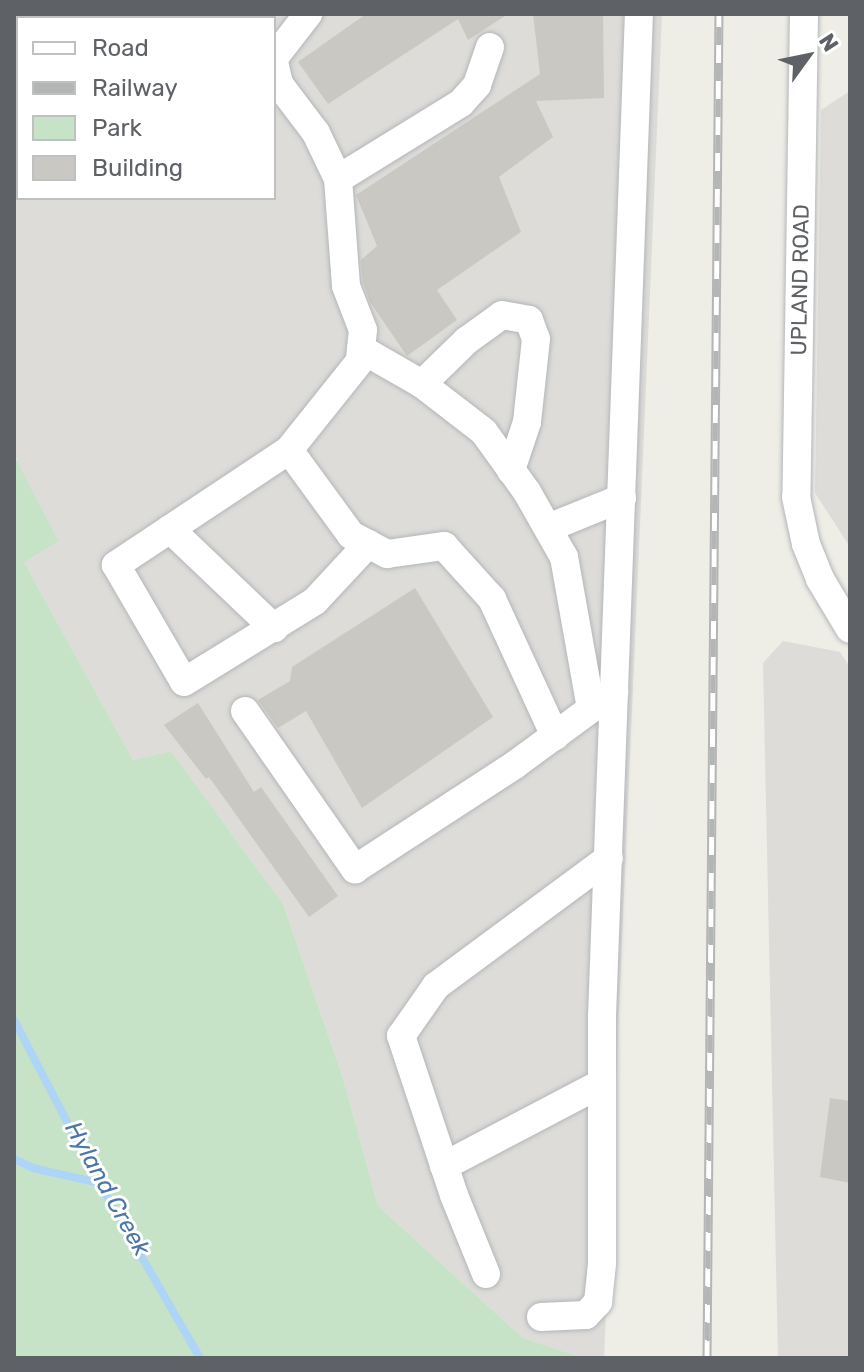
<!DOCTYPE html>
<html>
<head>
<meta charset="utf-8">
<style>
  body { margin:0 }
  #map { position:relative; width:864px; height:1372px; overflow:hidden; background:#eeede6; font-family:Rubik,sans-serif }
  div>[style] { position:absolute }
  .industrial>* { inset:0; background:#dddcd8 }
  .green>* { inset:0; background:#c6e3c7 }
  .stream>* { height:8px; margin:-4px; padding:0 4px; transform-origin:4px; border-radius:4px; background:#afd5f6 }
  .building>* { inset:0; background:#cac8c3 }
  .roads { filter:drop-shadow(0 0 2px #b3b6ba) drop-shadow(0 0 2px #b3b6ba) }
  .minor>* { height:28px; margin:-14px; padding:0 14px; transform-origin:14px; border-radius:14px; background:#fff }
  .rail>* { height:9px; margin-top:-4.5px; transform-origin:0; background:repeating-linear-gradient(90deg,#fff 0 18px,#b4b5b5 0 36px); box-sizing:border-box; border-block:2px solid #b4b5b5 }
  span { translate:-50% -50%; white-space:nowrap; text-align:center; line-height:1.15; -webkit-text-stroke:6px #fff; paint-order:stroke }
  .street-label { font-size:22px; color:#5e6165 }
  .water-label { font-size:24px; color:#4c76a7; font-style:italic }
  .frame { position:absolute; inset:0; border:16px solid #5e6165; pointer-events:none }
  .legend { position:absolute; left:16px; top:16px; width:260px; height:184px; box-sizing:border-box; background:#fff; border:2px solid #bfc0c1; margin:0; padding:10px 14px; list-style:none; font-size:24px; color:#5e6165 }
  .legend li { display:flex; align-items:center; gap:16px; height:40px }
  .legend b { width:40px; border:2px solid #bfc0c1 }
  .north { position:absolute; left:768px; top:16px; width:80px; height:80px; -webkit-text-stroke:6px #fff; paint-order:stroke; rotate:57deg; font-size:22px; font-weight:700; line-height:32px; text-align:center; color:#5e6165 }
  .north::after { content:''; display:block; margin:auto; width:28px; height:36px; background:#5e6165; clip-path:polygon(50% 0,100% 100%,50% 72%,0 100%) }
</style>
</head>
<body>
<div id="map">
  <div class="industrial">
    <div style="clip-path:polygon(evenodd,14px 14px,662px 14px,604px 1358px,584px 1358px,523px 1338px,378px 1206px,343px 1078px,283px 904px,171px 751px,133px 760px,24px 562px,17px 459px,14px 455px,14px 14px,18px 18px,274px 18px,274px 198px,18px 198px,18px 18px)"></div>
    <div style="clip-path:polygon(850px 91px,850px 547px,815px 493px,821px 110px)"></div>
    <div style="clip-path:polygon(783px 641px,840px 652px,850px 667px,850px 1358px,778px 1358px,763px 663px)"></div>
  </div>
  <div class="green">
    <div style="clip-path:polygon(14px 455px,58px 541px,24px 562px,133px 760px,171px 751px,283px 904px,343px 1078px,378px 1206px,523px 1338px,584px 1358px,14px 1358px)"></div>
  </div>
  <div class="stream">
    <div style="left:14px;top:1020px;width:184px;rotate:62.5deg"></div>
    <div style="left:99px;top:1183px;width:202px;rotate:60deg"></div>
    <div style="left:14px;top:1159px;width:21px;rotate:25deg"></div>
    <div style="left:33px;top:1168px;width:68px;rotate:12.8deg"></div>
  </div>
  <div class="building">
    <div style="clip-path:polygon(366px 14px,508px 14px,468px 40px,458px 19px,328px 104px,298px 62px)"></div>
    <div style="clip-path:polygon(533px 14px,603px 14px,604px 98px,536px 101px,553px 137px,499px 177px,521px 232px,437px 290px,457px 320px,407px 356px,370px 302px,363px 282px,361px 260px,377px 246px,356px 195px,540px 74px)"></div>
    <div style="clip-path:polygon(415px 588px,493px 717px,362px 808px,306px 711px,278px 728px,258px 700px,290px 681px,292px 667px)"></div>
    <div style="clip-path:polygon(198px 703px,254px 792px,261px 787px,338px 896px,309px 917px,209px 777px,206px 779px,164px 725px)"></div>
    <div style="clip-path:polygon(830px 1098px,850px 1101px,850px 1183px,820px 1177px)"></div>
  </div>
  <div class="roads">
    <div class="minor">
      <div style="left:804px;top:14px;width:483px;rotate:90.9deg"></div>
      <div style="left:796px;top:497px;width:48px;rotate:78deg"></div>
      <div style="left:806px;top:544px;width:38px;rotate:68deg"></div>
      <div style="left:820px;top:579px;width:58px;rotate:59deg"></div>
      <div style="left:274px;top:58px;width:56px;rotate:-52.3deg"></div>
      <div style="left:274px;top:62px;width:23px;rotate:77deg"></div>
      <div style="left:279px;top:84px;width:61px;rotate:52.9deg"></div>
      <div style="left:316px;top:133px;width:51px;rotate:64.4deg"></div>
      <div style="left:338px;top:179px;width:107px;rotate:85.7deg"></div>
      <div style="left:346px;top:286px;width:47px;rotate:68.9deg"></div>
      <div style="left:363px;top:330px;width:31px;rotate:96deg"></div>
      <div style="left:360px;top:361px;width:114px;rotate:128.6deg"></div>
      <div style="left:289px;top:450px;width:105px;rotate:53.9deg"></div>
      <div style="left:351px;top:535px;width:41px;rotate:27.8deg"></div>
      <div style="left:387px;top:554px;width:58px;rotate:-8deg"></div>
      <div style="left:444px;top:546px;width:72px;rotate:47.8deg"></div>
      <div style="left:492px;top:599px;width:151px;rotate:65.3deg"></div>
      <div style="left:338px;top:179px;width:145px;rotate:-31.7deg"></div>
      <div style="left:461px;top:103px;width:24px;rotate:-48deg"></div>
      <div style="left:477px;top:85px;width:40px;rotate:-71.1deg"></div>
      <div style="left:361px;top:349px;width:70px;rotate:29.8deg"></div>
      <div style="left:422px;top:384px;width:78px;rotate:37.7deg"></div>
      <div style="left:484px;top:432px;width:74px;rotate:54.4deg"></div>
      <div style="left:527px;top:492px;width:75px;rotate:60.4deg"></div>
      <div style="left:564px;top:557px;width:154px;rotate:79.9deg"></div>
      <div style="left:422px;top:384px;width:62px;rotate:-44.3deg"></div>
      <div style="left:466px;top:341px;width:44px;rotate:-35.8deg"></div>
      <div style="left:502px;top:315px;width:27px;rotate:10deg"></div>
      <div style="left:529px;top:320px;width:20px;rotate:70deg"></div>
      <div style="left:536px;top:339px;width:83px;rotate:96.2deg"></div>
      <div style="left:527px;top:422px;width:51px;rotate:108.4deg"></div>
      <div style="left:289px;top:450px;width:208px;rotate:146.4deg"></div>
      <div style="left:116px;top:565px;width:135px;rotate:59.8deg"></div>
      <div style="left:184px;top:682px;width:154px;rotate:-31.7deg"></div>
      <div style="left:315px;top:601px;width:78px;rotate:-47.1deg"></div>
      <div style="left:548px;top:528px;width:80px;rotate:-22.1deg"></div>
      <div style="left:170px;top:529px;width:144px;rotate:43.6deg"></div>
      <div style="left:245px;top:711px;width:193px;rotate:55.2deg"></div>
      <div style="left:355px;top:869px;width:192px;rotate:-33.1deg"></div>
      <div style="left:516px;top:764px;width:122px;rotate:-36.3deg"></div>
      <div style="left:444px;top:1166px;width:178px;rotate:-27.7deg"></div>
      <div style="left:486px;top:1274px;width:85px;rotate:-112.1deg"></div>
      <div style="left:454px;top:1195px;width:168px;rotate:-108.4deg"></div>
      <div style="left:401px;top:1036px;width:61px;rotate:-55deg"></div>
      <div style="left:436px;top:986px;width:215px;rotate:-36.5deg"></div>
      <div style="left:541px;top:1317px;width:45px;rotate:-2.5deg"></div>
      <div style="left:586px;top:1315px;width:18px;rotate:-47deg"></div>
      <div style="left:598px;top:1302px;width:39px;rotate:-84deg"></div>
      <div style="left:602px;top:1263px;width:247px;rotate:-90deg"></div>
      <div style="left:602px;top:1016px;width:1003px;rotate:-87.89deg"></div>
    </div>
  </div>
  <div class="rail">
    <div style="left:707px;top:1358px;width:1344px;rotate:-89.49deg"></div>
  </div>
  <div class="street-label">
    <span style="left:800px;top:280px;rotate:-89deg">UPLAND ROAD</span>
  </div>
  <div class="water-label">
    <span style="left:107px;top:1189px;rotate:61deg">Hyland Creek</span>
  </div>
  <div class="frame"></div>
  <ul class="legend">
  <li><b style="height:10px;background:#fff"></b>Road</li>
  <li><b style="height:10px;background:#b4b5b5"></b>Railway</li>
  <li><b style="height:22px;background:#c6e3c7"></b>Park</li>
  <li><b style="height:22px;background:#cac8c3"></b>Building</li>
  </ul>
  <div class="north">N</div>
</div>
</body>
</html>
